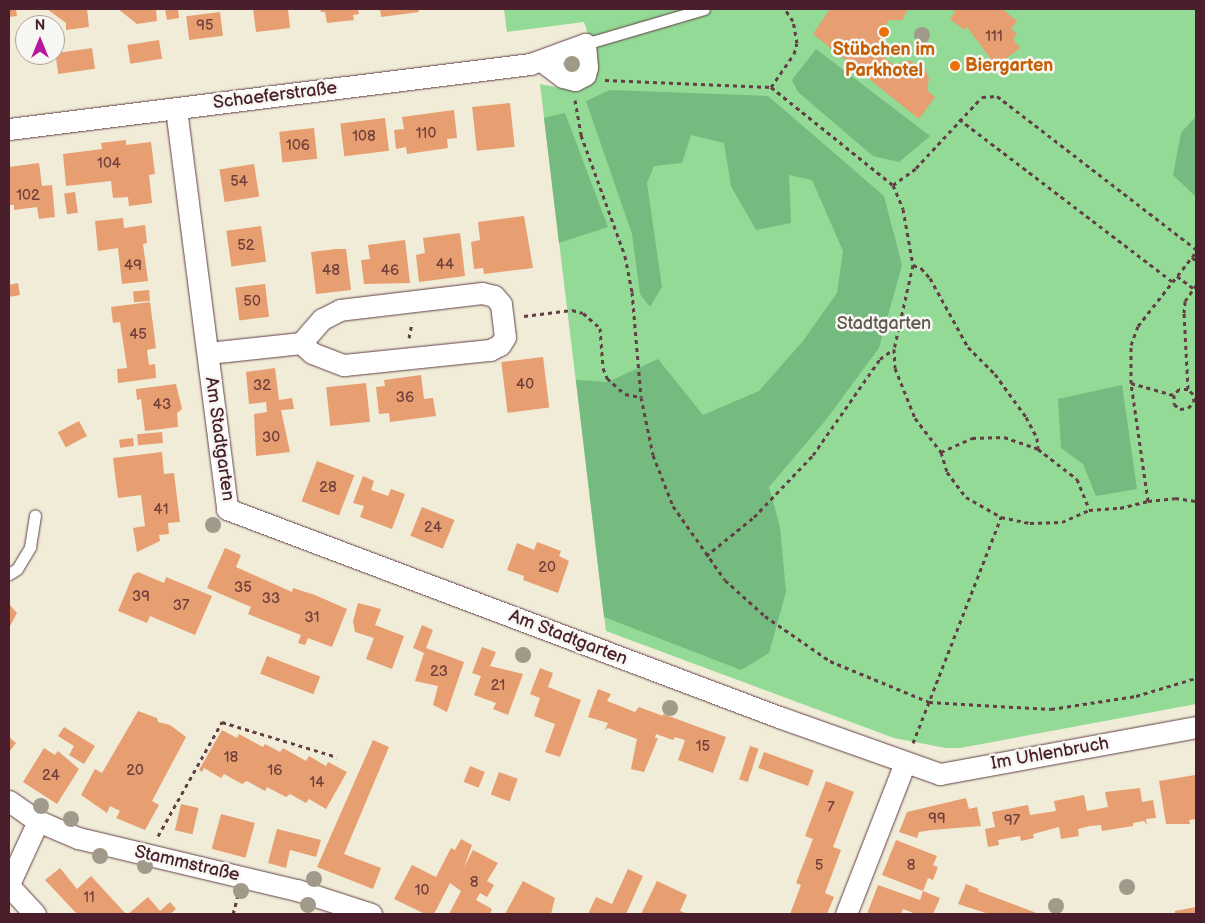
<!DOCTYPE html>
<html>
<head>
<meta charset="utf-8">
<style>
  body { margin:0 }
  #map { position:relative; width:1205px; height:923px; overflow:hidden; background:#f0ecd8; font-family:"Balsamiq Sans",sans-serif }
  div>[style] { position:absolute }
  .green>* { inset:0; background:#92da95 }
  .forest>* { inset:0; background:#75ba7e }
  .building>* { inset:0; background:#e79e70; transform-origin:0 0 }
  .path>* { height:3px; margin-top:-1.5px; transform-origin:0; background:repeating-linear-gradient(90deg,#633e45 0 4px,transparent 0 8px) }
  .roads { filter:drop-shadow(0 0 1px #633e45) drop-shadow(0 0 1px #633e45) }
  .service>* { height:11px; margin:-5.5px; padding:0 5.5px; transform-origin:5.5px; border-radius:5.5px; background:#fff }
  .minor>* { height:21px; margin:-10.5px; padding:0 10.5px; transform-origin:10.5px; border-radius:10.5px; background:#fff }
  .trees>* { width:16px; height:16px; margin:-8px; border-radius:50%; background:#a19a8a }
  .dots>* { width:14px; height:14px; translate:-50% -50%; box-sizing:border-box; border:2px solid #f6f6f2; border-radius:50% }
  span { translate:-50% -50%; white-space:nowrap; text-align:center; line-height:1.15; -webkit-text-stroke:5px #f6f6f2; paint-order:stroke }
  .number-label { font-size:15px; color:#713f3c }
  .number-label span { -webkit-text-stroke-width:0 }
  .food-label { font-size:18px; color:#c56008; font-weight:700 }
  .left { translate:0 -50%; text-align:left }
  .street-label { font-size:18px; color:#4a1f2b }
  .park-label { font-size:18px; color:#60574b }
  .frame { position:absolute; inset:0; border:10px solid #4a1f2b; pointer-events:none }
  .north { position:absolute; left:15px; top:15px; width:50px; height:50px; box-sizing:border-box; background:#f6f6f2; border:1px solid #b1a0a2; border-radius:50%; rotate:0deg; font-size:14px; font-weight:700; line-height:20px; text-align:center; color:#4a1f2b }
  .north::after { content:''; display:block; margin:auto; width:18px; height:22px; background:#b5179e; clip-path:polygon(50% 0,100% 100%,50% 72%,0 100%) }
</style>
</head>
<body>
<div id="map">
  <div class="green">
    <div style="clip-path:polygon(504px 9px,1196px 9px,1196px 704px,960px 748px,946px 748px,894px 738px,606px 631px,540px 84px,571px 90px,596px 75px,598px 64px,584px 22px,507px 32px)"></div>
  </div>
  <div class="forest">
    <div style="clip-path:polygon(816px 49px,930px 136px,899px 162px,873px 156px,798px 92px,792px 80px)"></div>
    <div style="clip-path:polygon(610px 90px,768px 96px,884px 196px,902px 265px,879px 348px,825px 421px,769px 487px,780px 527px,786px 592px,769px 653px,741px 670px,604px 617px,576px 380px,608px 382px,658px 359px,703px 415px,759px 391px,803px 341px,837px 293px,843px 251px,812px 180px,789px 175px,791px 223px,756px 230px,731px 186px,724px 143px,691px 135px,682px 163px,654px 166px,647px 183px,662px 287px,650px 307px,640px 294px,632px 234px,586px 101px)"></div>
    <div style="clip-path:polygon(565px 113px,608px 227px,559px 243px,544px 118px)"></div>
    <div style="clip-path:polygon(1196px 116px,1196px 197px,1173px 175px,1181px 133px)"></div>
    <div style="clip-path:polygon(1122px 385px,1137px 489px,1096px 496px,1083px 464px,1061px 448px,1058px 399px)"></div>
  </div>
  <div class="building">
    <div style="clip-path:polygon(9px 9px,16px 9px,17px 16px,9px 17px)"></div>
    <div style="clip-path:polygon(47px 9px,87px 9px,89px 27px,66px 30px,66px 23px)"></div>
    <div style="clip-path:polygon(118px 9px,156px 9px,157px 21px,137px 24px)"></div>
    <div style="clip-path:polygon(165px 9px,178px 9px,179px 18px,167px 20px)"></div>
    <div style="clip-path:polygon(253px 9px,288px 9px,290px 28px,256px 32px)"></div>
    <div style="clip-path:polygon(320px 9px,358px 9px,359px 14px,353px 15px,354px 20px,327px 23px,325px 12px,321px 12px)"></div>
    <div style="clip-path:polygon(380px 9px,418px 9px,419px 12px,381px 17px)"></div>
    <div style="clip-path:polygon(830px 9px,908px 9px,902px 20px,889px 20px,884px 27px,890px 32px,878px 46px,880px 49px,895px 44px,896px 51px,886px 53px,885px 58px,894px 65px,908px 60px,925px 68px,929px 79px,927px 90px,935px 97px,919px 119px,813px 34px)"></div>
    <div style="clip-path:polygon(951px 9px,1002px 9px,1017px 21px,1011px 29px,1017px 34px,1013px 39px,1020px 48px,996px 66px,967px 27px,964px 30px,950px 19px,955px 12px)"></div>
    <div style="left:220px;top:12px;width:24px;height:34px;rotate:83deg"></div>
    <div style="left:159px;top:40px;width:19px;height:32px;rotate:81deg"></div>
    <div style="left:92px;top:48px;width:21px;height:37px;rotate:82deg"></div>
    <div style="left:510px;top:103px;width:44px;height:38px;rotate:84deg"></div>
    <div style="clip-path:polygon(454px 110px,457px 138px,447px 139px,448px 148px,407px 154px,406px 147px,396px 149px,394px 130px,404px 129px,402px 117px)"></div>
    <div style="left:385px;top:118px;width:33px;height:45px;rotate:83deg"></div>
    <div style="left:314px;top:128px;width:31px;height:35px;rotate:84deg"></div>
    <div style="clip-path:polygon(126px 140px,126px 145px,151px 142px,155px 174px,149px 175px,152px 203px,129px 206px,128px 197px,113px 198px,111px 181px,66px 186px,63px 154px,102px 149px,101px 143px)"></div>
    <div style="clip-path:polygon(39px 163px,42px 186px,52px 185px,55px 217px,39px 219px,37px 207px,14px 210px,14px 205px,9px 205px,9px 167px)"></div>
    <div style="left:254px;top:164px;width:33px;height:35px;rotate:81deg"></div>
    <div style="left:75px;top:192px;width:21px;height:11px;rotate:82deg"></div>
    <div style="clip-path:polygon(524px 216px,533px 268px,484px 274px,483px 268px,474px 269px,471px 242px,480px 240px,478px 222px)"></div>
    <div style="clip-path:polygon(123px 218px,124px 228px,145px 225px,147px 243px,143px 244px,148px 281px,122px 284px,118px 248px,98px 251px,95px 221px)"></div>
    <div style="left:261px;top:226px;width:36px;height:35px;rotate:82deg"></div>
    <div style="clip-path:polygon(460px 233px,465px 276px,419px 282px,416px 255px,425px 253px,423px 238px)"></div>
    <div style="clip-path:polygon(405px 240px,410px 283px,364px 284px,361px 260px,370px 259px,368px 245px)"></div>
    <div style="clip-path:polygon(336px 249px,346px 249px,351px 290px,316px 294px,311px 252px)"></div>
    <div style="clip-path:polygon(18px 283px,20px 295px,9px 297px,9px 285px)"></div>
    <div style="left:265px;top:284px;width:33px;height:30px;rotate:83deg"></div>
    <div style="left:149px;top:290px;width:11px;height:16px;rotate:85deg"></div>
    <div style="clip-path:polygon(150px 302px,156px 348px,147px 350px,149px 365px,155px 364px,156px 378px,118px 383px,117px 369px,127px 368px,120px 322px,113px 323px,111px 307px)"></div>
    <div style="left:543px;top:357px;width:51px;height:42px;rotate:83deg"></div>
    <div style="clip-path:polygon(275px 368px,279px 400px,292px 398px,294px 409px,281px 410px,290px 452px,256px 456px,254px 414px,267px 412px,266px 402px,249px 404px,246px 372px)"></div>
    <div style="clip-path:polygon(421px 375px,424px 399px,433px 398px,436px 416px,390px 422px,389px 413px,379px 414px,376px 387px,385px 386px,384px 380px)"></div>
    <div style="left:366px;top:383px;width:39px;height:40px;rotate:84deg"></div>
    <div style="clip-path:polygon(176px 384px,182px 409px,177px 413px,178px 427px,145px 431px,141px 399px,137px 400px,136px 389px)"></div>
    <div style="left:79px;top:421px;width:17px;height:24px;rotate:62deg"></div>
    <div style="left:162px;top:432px;width:11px;height:25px;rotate:85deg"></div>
    <div style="left:133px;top:438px;width:8px;height:14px;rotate:83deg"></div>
    <div style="clip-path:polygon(162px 452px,164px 474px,174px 473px,180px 522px,168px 523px,169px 534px,159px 535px,160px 541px,137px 552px,133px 528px,145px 526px,141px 495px,118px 498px,113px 458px)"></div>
    <div style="left:317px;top:461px;width:40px;height:43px;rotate:21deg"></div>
    <div style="clip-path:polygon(363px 476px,374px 481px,371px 490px,388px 496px,391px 489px,405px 494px,392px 529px,360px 517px,364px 506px,353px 503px)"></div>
    <div style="left:422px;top:507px;width:35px;height:31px;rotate:22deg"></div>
    <div style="clip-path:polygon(537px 542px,561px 551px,559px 556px,569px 561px,558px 593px,523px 580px,524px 576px,507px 570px,517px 543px,534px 550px)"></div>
    <div style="clip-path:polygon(225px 548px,241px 555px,236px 567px,292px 592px,293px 588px,315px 595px,347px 609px,332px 647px,308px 638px,305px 645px,298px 643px,301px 635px,248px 614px,251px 607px,207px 588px)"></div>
    <div style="clip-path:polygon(138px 572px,164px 583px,166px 577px,212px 596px,195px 635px,150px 616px,147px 623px,118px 611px,133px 575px)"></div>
    <div style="clip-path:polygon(358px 603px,381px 609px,375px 625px,404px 636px,392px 669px,366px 659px,374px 638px,355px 632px,353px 621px)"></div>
    <div style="clip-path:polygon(9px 604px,17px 613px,9px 628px)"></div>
    <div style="clip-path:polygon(422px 625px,433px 630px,426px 648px,464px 662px,447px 712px,433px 705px,438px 686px,415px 681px,424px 653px,413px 648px)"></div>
    <div style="clip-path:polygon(482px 647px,496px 652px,490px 666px,523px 674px,508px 715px,493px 709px,496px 703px,474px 695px,481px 676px,472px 673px)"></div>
    <div style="left:267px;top:656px;width:57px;height:19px;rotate:21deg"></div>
    <div style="clip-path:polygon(540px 668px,553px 673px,548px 687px,581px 700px,560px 757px,545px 752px,555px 724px,534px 716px,540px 698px,530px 694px)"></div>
    <div style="clip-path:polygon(598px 689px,611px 694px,607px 701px,635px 712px,639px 707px,663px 716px,663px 714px,726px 737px,713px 773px,678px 760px,685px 740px,675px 737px,673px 740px,656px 734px,655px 738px,658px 738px,644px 772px,631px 769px,637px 739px,608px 728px,605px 730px,608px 723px,588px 717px)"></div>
    <div style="clip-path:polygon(138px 711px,157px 718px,158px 722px,170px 725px,186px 737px,152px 801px,159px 805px,145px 830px,116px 818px,120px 811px,110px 806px,107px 813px,81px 795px,95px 769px,102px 773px)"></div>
    <div style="clip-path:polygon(64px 727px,95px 746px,84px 764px,69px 755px,74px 746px,58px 736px)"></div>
    <div style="clip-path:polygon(222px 730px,237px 738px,239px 734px,263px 747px,265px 744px,280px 752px,283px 748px,306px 761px,309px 756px,326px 766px,328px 762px,347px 772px,326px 809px,309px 799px,306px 803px,290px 794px,286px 797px,267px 787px,265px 791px,247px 781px,242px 784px,224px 774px,221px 778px,204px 768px,202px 772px,199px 770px)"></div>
    <div style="clip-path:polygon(9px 737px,16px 743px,9px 752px)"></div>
    <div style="clip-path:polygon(373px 740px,389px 747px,344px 854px,381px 868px,373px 889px,317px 867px)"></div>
    <div style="left:750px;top:746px;width:9px;height:35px;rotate:18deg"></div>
    <div style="clip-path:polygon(44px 748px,55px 755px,58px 751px,79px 769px,57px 804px,23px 782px)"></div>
    <div style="left:764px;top:752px;width:53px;height:17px;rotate:20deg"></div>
    <div style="left:470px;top:766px;width:16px;height:17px;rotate:22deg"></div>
    <div style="left:499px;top:772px;width:20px;height:24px;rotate:20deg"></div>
    <div style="clip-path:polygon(1195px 775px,1196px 819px,1189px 820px,1190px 824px,1166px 824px,1159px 781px)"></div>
    <div style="clip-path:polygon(826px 781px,854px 792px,833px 847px,841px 850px,825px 893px,834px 897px,827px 914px,790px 914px,801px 885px,796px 883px,813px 839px,805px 836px)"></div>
    <div style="clip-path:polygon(1140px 788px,1142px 802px,1153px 800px,1156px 818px,1146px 819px,1147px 825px,1144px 821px,1133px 823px,1133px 826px,1102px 831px,1101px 825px,1090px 826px,1078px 829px,1079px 836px,1061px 839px,1059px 827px,1033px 834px,1034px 838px,1021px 841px,1020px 836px,998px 840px,999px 845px,988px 847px,985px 829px,995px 827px,992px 812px,1028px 805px,1030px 815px,1056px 811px,1054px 801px,1084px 795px,1087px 811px,1108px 807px,1105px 792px)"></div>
    <div style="clip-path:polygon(966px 798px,969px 809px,977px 807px,981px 826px,932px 830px,919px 832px,917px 838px,899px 832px,907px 812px)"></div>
    <div style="left:181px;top:804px;width:18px;height:27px;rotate:13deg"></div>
    <div style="left:221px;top:814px;width:35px;height:36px;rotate:15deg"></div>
    <div style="clip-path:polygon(277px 829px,321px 840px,316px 857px,290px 850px,286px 868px,268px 863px)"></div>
    <div style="clip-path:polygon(461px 839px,472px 845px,464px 867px,473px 850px,498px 863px,487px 881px,494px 885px,487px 897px,480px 893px,476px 900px,492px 909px,490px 914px,449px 914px,461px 891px,450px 883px,434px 914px,425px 914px,394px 899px,412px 865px,436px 877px,451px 848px,455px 850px)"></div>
    <div style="clip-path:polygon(896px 840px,937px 856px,933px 865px,938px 867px,933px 880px,928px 878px,923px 891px,940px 898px,933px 914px,916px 914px,903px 909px,901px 914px,867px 914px,878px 885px,920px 900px,923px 891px,882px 875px)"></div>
    <div style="clip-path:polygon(60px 868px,77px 889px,91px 876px,126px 914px,77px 914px,45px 880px)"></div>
    <div style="clip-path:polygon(628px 869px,643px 876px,626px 914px,588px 914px,596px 897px,612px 904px)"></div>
    <div style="clip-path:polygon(523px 881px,555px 898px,551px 914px,505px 914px)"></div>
    <div style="clip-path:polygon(657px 881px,687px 895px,680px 911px,688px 914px,641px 914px)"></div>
    <div style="clip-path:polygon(966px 884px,979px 889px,978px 891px,1039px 914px,989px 914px,958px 904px)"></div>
    <div style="clip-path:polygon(148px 897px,160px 911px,170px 902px,176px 909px,170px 914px,128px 914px)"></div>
    <div style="clip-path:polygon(1196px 907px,1196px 914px,1175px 914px,1175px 911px)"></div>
  </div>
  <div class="path">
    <div style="left:605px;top:80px;width:166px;rotate:2.4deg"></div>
    <div style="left:771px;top:87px;width:156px;rotate:38.8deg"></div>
    <div style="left:893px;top:185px;width:26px;rotate:67deg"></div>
    <div style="left:903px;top:209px;width:57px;rotate:79.9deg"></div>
    <div style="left:913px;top:265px;width:86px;rotate:102.7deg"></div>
    <div style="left:894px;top:349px;width:19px;rotate:87deg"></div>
    <div style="left:895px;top:368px;width:54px;rotate:68.2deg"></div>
    <div style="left:915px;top:418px;width:43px;rotate:52.6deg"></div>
    <div style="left:941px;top:452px;width:21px;rotate:73deg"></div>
    <div style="left:947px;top:472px;width:31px;rotate:53deg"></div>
    <div style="left:966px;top:497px;width:40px;rotate:29.7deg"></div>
    <div style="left:1001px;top:517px;width:30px;rotate:12deg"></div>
    <div style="left:1030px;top:523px;width:32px;rotate:-2deg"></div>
    <div style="left:1062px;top:522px;width:30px;rotate:-24deg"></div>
    <div style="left:1089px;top:510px;width:31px;rotate:-4deg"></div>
    <div style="left:1120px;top:508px;width:29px;rotate:-14deg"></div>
    <div style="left:1148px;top:501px;width:27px;rotate:-6deg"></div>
    <div style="left:1175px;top:498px;width:21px;rotate:8deg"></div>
    <div style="left:771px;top:87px;width:40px;rotate:-55.1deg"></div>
    <div style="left:794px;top:54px;width:11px;rotate:-75deg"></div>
    <div style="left:797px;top:43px;width:22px;rotate:-100deg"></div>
    <div style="left:793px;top:21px;width:14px;rotate:-124deg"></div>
    <div style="left:575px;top:100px;width:36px;rotate:80deg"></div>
    <div style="left:581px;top:135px;width:129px;rotate:70deg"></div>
    <div style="left:625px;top:256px;width:37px;rotate:79deg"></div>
    <div style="left:632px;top:292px;width:105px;rotate:85.1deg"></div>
    <div style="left:641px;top:397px;width:59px;rotate:78.3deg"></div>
    <div style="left:653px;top:455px;width:55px;rotate:68.6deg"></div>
    <div style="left:673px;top:506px;width:90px;rotate:54.9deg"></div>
    <div style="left:725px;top:580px;width:54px;rotate:42deg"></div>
    <div style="left:765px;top:616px;width:79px;rotate:34.7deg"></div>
    <div style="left:830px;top:661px;width:107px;rotate:22.5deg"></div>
    <div style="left:929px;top:702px;width:122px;rotate:3.3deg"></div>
    <div style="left:1051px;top:709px;width:86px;rotate:-8.7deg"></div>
    <div style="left:1136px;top:696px;width:63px;rotate:-16.7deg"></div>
    <div style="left:959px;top:119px;width:268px;rotate:37.3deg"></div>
    <div style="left:893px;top:185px;width:29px;rotate:-36deg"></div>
    <div style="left:916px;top:168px;width:97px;rotate:-47.1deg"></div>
    <div style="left:982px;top:97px;width:15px;rotate:-4deg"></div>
    <div style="left:997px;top:96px;width:251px;rotate:37.6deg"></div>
    <div style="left:1192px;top:257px;width:6px;rotate:45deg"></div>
    <div style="left:913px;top:265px;width:9px;rotate:21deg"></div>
    <div style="left:921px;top:268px;width:13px;rotate:48deg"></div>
    <div style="left:930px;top:278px;width:79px;rotate:61.2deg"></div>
    <div style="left:968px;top:347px;width:38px;rotate:45deg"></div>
    <div style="left:995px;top:374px;width:53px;rotate:54.2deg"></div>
    <div style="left:1026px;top:417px;width:24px;rotate:62deg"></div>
    <div style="left:1037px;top:438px;width:11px;rotate:85deg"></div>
    <div style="left:1177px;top:276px;width:21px;rotate:37deg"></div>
    <div style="left:524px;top:316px;width:48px;rotate:-7.1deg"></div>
    <div style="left:572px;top:310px;width:11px;rotate:15deg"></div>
    <div style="left:583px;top:313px;width:23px;rotate:41deg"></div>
    <div style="left:600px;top:328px;width:40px;rotate:85.7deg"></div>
    <div style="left:603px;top:368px;width:11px;rotate:68deg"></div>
    <div style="left:607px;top:378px;width:24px;rotate:42deg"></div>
    <div style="left:625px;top:394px;width:16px;rotate:11deg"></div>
    <div style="left:409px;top:338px;width:16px;rotate:-79deg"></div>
    <div style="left:1131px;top:383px;width:44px;rotate:15.9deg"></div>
    <div style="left:1188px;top:389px;width:9px;rotate:180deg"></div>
    <div style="left:1179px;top:389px;width:8px;rotate:130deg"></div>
    <div style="left:1174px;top:395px;width:9px;rotate:90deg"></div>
    <div style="left:1174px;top:404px;width:8px;rotate:40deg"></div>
    <div style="left:1180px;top:409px;width:8px;rotate:-7deg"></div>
    <div style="left:1188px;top:408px;width:8px;rotate:-45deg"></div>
    <div style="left:1194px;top:402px;width:8px;rotate:-97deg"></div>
    <div style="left:1193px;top:394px;width:7px;rotate:-135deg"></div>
    <div style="left:1188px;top:389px;width:76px;rotate:-93deg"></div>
    <div style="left:1184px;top:313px;width:12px;rotate:-85deg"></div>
    <div style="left:1185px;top:301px;width:19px;rotate:-55deg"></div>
    <div style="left:941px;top:452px;width:34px;rotate:-24deg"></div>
    <div style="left:972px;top:438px;width:32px;rotate:-2deg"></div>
    <div style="left:1004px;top:437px;width:36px;rotate:19deg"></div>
    <div style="left:1038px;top:449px;width:49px;rotate:37.6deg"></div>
    <div style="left:1077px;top:479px;width:32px;rotate:68deg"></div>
    <div style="left:1148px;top:501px;width:119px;rotate:-98.2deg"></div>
    <div style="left:1131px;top:383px;width:38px;rotate:-90deg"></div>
    <div style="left:1131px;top:345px;width:20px;rotate:-70deg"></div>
    <div style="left:1138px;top:326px;width:94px;rotate:-51.9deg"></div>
    <div style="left:706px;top:556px;width:62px;rotate:-39.1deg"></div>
    <div style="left:754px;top:517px;width:86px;rotate:-46.4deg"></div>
    <div style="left:813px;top:455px;width:117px;rotate:-55.1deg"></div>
    <div style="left:880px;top:359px;width:17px;rotate:-36deg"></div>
    <div style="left:913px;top:743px;width:243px;rotate:-68.7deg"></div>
    <div style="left:158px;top:836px;width:131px;rotate:-60.7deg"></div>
    <div style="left:222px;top:722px;width:120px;rotate:16.9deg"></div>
    <div style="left:233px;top:914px;width:20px;rotate:-75deg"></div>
  </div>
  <div class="roads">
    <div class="service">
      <div style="left:585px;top:44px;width:124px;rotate:-16.4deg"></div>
      <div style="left:9px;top:574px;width:9px;rotate:-32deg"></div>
      <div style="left:17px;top:569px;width:26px;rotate:-59deg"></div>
      <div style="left:30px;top:547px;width:32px;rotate:-81deg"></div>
    </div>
    <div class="minor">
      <div style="left:176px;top:109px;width:403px;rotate:82.7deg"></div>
      <div style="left:227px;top:509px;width:590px;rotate:20.65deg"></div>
      <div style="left:779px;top:717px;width:171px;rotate:19.5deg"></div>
      <div style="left:940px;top:774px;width:260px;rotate:-10.4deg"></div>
      <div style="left:9px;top:129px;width:525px;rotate:-7.11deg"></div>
      <div style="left:530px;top:64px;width:59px;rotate:-20deg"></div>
      <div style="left:585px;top:44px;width:23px;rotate:85deg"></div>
      <div style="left:587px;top:67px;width:8px;rotate:104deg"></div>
      <div style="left:585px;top:75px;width:11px;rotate:153deg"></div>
      <div style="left:575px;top:80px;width:12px;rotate:-166deg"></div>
      <div style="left:563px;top:77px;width:26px;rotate:-143deg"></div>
      <div style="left:208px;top:353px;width:94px;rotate:-6.1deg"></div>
      <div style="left:301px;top:343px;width:15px;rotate:42deg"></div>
      <div style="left:312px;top:353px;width:34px;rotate:21deg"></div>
      <div style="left:344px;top:365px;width:147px;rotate:-5.9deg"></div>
      <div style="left:490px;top:350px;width:11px;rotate:-27deg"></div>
      <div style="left:500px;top:345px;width:9px;rotate:-58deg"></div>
      <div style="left:505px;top:337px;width:33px;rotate:-97deg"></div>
      <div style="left:501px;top:304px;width:11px;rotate:-131deg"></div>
      <div style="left:494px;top:296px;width:12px;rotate:-166deg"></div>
      <div style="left:482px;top:293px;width:143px;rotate:173.2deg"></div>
      <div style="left:340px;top:310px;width:20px;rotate:153deg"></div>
      <div style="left:322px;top:319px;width:32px;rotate:131deg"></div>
      <div style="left:9px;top:801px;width:35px;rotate:35deg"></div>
      <div style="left:38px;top:821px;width:43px;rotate:23deg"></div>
      <div style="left:78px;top:838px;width:225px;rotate:13.4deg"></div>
      <div style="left:297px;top:890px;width:78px;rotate:18deg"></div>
      <div style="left:9px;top:884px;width:69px;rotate:-65.3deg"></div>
      <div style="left:9px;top:886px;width:38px;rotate:47deg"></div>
      <div style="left:846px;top:914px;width:162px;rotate:-68.7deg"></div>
    </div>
  </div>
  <div class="trees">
    <div style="left:922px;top:35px"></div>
    <div style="left:572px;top:64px"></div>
    <div style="left:213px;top:525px"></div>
    <div style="left:523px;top:655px"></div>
    <div style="left:670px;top:708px"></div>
    <div style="left:41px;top:806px"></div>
    <div style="left:71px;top:819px"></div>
    <div style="left:100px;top:856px"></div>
    <div style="left:145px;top:866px"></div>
    <div style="left:314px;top:879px"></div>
    <div style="left:1127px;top:887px"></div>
    <div style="left:241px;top:891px"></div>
    <div style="left:308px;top:905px"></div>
    <div style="left:1056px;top:906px"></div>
  </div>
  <div class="dots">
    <div style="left:884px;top:32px;background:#e8710a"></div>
    <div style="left:955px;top:66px;background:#e8710a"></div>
  </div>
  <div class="number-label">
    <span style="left:205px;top:26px">95</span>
    <span style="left:994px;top:37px">111</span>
    <span style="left:426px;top:134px">110</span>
    <span style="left:364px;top:137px">108</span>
    <span style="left:298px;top:146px">106</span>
    <span style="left:109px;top:164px">104</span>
    <span style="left:239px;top:182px">54</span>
    <span style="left:28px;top:196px">102</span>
    <span style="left:246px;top:246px">52</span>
    <span style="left:445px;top:265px">44</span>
    <span style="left:133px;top:266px">49</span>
    <span style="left:331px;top:271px">48</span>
    <span style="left:390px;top:271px">46</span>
    <span style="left:252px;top:302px">50</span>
    <span style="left:138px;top:335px">45</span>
    <span style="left:525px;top:385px">40</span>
    <span style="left:262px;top:386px">32</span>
    <span style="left:405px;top:398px">36</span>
    <span style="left:162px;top:405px">43</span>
    <span style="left:271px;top:438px">30</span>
    <span style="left:328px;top:488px">28</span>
    <span style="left:161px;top:510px">41</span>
    <span style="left:433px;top:528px">24</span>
    <span style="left:547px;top:568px">20</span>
    <span style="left:243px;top:588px">35</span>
    <span style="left:141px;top:597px">39</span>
    <span style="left:271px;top:599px">33</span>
    <span style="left:181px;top:606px">37</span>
    <span style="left:312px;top:618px">31</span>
    <span style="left:439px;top:672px">23</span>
    <span style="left:498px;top:686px">21</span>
    <span style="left:703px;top:747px">15</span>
    <span style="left:231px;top:758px">18</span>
    <span style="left:135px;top:771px">20</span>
    <span style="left:275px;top:771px">16</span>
    <span style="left:51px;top:776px">24</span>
    <span style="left:317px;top:783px">14</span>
    <span style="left:831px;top:808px">7</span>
    <span style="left:937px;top:819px">99</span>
    <span style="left:1012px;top:821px">97</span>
    <span style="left:819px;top:866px">5</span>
    <span style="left:911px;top:866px">8</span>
    <span style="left:474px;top:883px">8</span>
    <span style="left:422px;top:891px">10</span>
    <span style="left:89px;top:898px">11</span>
  </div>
  <div class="food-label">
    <span style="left:884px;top:61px">Stübchen im<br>Parkhotel</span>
    <span class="left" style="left:965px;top:66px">Biergarten</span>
  </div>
  <div class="street-label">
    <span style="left:275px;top:96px;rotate:-7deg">Schaeferstraße</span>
    <span style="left:219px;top:439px;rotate:82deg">Am Stadtgarten</span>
    <span style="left:568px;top:638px;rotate:21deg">Am Stadtgarten</span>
    <span style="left:1050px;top:754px;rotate:-10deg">Im Uhlenbruch</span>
    <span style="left:187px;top:864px;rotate:13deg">Stammstraße</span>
  </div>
  <div class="park-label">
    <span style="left:884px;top:324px">Stadtgarten</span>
  </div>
  <div class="frame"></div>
  <div class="north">N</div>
</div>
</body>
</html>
